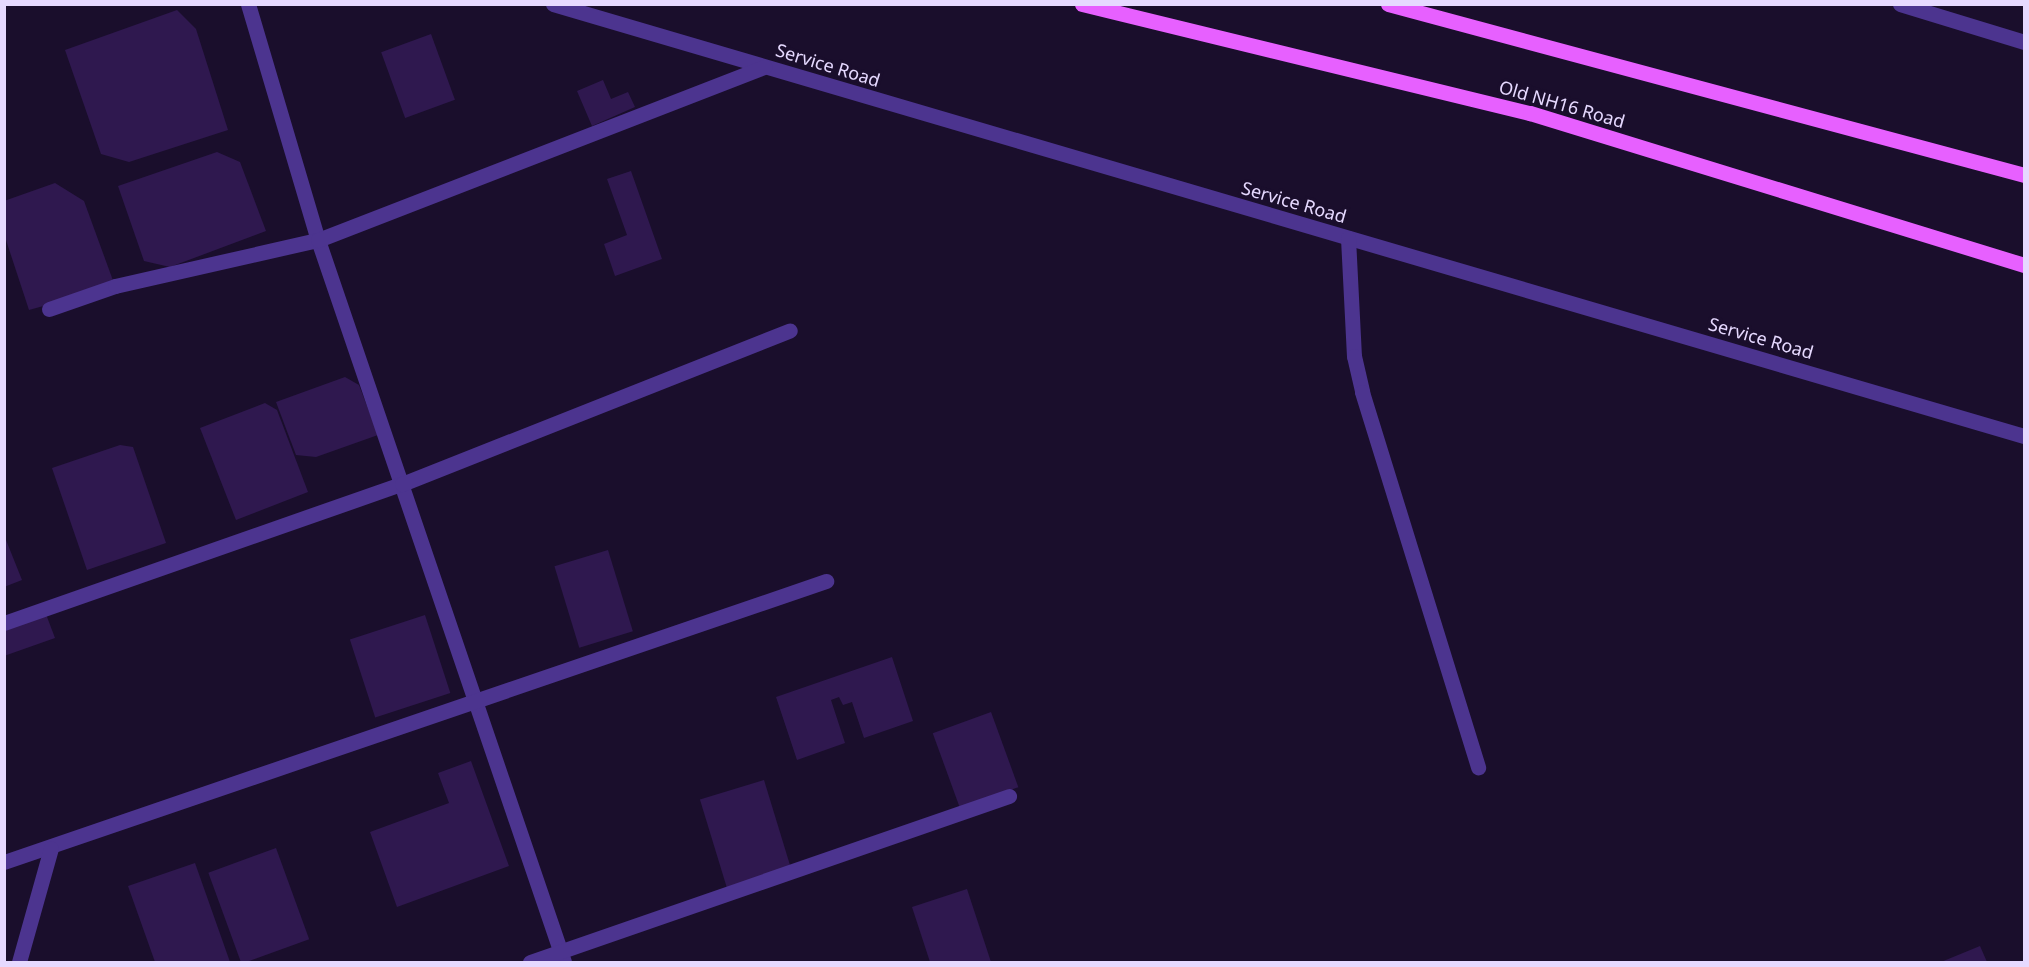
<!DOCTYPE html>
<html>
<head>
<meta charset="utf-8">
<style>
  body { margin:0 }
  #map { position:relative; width:2029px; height:967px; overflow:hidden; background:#1a0e2c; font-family:"Noto Sans",sans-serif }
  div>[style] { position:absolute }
  .building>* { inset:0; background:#2f184f; transform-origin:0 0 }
  .minor>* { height:15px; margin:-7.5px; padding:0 7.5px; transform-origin:7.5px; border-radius:7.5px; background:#4c348f }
  .major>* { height:15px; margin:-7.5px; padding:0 7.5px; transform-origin:7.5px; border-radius:7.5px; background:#e760ff }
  span { translate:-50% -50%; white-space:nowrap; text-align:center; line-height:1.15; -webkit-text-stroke:6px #1a0e2c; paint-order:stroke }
  .street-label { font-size:18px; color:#e6d9ff }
  .frame { position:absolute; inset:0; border:6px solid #e6d9ff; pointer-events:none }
</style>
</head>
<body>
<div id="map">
  <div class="building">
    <div style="clip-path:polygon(177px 10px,196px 29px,228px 130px,129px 162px,101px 154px,65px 50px)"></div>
    <div style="left:431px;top:34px;width:70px;height:53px;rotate:70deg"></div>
    <div style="clip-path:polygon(603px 80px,611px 99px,628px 92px,635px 107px,592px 126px,577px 91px)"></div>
    <div style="clip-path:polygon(217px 152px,240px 162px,266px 231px,170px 267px,144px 261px,118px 186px)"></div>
    <div style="clip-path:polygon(631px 171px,662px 259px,615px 276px,604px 244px,627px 235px,607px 179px)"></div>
    <div style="clip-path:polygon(55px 183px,84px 201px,115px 286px,29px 310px,4px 234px,4px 201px)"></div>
    <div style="clip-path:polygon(345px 377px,359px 385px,378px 435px,316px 457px,296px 455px,276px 402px)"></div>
    <div style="clip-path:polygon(265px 403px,277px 410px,308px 492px,236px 520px,200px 428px)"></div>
    <div style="clip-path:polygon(120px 445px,133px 447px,166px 543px,87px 570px,52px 468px)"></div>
    <div style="clip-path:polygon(4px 535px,22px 580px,4px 587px)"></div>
    <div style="left:608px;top:550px;width:85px;height:56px;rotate:73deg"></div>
    <div style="clip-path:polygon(44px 609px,55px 638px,4px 656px,4px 623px)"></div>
    <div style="left:425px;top:615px;width:82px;height:79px;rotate:72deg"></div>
    <div style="clip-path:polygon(892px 657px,913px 721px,864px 738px,852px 702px,843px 705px,839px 697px,831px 700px,845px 743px,797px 760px,776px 697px)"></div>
    <div style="left:991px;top:712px;width:80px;height:62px;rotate:70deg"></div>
    <div style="clip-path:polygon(471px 761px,509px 866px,397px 907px,370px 832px,449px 803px,438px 773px)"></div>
    <div style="left:764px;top:780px;width:94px;height:67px;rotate:73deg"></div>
    <div style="left:276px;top:848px;width:97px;height:72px;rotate:70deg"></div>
    <div style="clip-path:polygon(195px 863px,230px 962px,155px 962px,128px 886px)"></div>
    <div style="clip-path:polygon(967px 889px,991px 962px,930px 962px,912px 907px)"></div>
    <div style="clip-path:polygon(1980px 946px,1987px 962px,1941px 962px)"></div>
  </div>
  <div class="minor">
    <div style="left:248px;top:4px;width:246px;rotate:73.5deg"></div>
    <div style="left:318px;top:240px;width:763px;rotate:71.18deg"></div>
    <div style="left:553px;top:4px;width:1533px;rotate:16.37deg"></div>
    <div style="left:1900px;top:4px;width:130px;rotate:17deg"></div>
    <div style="left:1348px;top:238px;width:118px;rotate:87.1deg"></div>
    <div style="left:1354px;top:356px;width:37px;rotate:77deg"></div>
    <div style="left:1362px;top:392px;width:393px;rotate:72.8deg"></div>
    <div style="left:49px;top:309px;width:70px;rotate:-19.2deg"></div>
    <div style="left:115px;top:286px;width:208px;rotate:-12.8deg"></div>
    <div style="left:318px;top:240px;width:479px;rotate:-21.2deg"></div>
    <div style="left:4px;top:623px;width:422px;rotate:-19.3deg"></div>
    <div style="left:402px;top:484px;width:417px;rotate:-21.6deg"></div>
    <div style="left:4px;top:862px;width:869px;rotate:-18.87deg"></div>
    <div style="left:19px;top:962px;width:118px;rotate:-74.3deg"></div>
    <div style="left:530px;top:962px;width:507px;rotate:-19.11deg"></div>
  </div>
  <div class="major">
    <div style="left:1082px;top:4px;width:461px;rotate:13.7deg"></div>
    <div style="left:1530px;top:113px;width:517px;rotate:17.1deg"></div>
    <div style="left:1388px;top:4px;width:659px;rotate:15.05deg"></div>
  </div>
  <div class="street-label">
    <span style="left:828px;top:65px;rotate:17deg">Service Road</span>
    <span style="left:1562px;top:104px;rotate:16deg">Old NH16 Road</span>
    <span style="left:1294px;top:202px;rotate:16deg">Service Road</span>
    <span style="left:1761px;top:338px;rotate:16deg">Service Road</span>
  </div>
  <div class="frame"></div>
</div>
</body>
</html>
